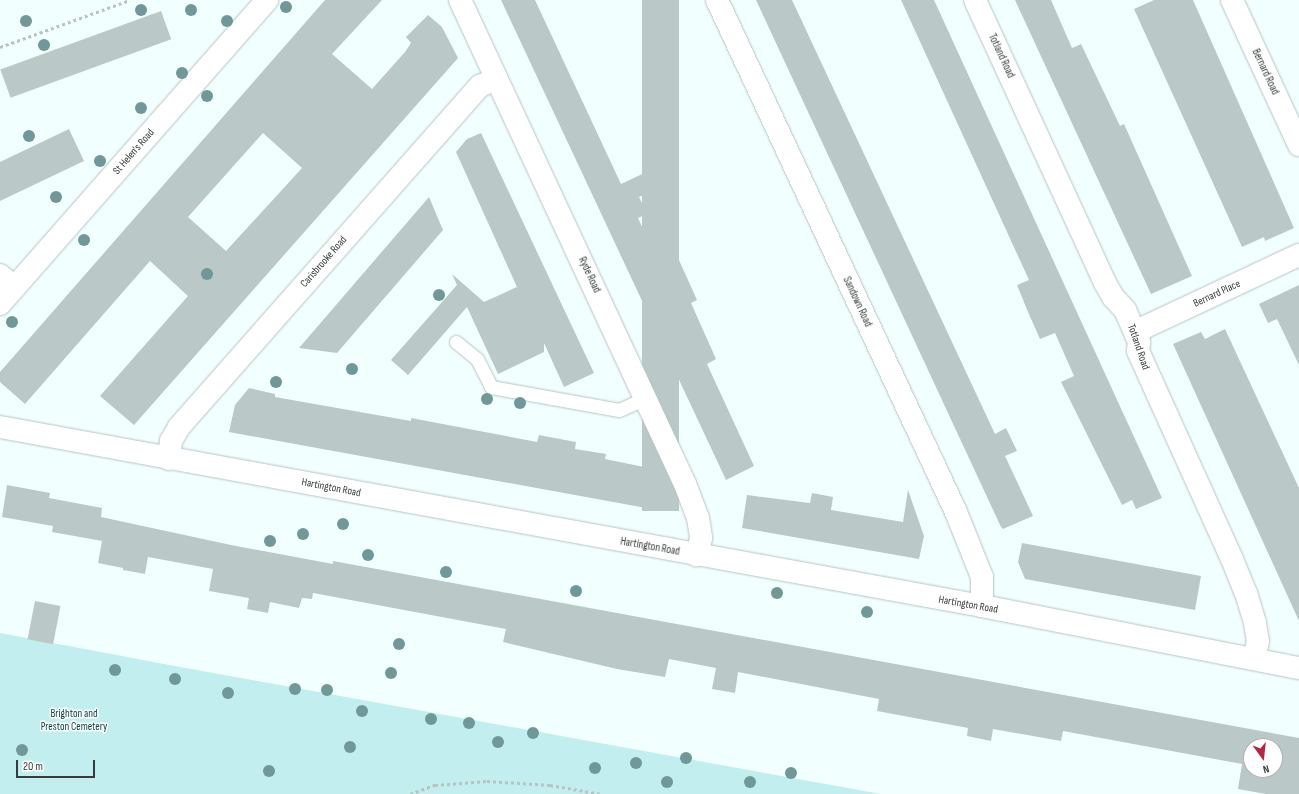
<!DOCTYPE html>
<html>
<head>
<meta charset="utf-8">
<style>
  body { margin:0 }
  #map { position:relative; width:1299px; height:794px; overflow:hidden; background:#f2ffff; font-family:"Sofia Sans Condensed",sans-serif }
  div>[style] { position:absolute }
  .green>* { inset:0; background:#c3eeef }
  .building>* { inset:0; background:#bbc8c8; transform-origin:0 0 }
  .path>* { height:2.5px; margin-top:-1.25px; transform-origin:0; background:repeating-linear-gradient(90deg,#b8c3c3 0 3px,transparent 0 6px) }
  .roads { filter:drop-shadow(0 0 1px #b7c4c4) drop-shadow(0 0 1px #b7c4c4) }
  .service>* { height:13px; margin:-6.5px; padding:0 6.5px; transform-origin:6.5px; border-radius:6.5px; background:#fff }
  .minor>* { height:22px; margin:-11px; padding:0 11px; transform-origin:11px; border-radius:11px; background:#fff }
  .trees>* { width:12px; height:12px; margin:-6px; border-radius:50%; background:#709899 }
  span { translate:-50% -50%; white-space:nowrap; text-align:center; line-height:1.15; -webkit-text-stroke:3px #fff; paint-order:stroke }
  .street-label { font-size:11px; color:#363b3b }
  .park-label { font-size:11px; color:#054345 }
  .north { position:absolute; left:1243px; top:738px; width:40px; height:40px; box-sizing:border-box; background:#fff; border:1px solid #afb1b1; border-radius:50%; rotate:165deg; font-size:11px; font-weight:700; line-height:16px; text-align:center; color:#363b3b }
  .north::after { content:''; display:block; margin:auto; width:14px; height:18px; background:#b7253e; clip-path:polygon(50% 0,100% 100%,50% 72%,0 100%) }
  .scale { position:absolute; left:16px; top:760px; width:79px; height:18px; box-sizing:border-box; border:2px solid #363b3b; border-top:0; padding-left:5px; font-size:12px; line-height:14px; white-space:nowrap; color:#363b3b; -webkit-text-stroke:3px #fff; paint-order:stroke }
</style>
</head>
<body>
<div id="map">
  <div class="green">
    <div style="clip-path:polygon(0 633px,175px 666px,881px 794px,0 794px)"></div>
  </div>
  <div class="building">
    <div style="clip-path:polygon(evenodd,325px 0,382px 0,332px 54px,372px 89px,405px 52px,411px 43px,406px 37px,428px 15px,442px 27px,458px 58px,134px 425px,100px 396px,188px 296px,150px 261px,25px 404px,0 382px,0 372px,325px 0,263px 133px,302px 168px,226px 251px,188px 217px,263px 133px)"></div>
    <div style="clip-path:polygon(501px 0,535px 0,621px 184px,670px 161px,678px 179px,639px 197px,647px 214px,638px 218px,656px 257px,674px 249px,697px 300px,691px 303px,716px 359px,707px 364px,754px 466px,726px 480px)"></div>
    <div style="left:642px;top:0;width:37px;height:511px"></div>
    <div style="clip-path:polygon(756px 0,792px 0,995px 434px,1006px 428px,1017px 451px,1005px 456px,1033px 516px,1003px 529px,1001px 527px)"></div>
    <div style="clip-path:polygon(901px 0,934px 0,1162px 498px,1136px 509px,1132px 500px,1122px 505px,1061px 382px,1074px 376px,1055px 333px,1040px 339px,1028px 312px,1017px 285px,1029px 280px)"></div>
    <div style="clip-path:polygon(1015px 0,1051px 0,1072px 48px,1081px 44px,1120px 126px,1124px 124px,1192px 276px,1151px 294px)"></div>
    <div style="clip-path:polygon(1154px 0,1193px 0,1294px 228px,1265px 241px,1264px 237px,1242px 247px,1134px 9px)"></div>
    <div style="left:161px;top:11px;width:30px;height:171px;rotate:70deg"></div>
    <div style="clip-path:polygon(69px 129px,84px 161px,0 201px,0 162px)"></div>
    <div style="clip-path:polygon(481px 133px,594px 373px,564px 387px,544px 343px,544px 352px,498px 374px,467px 307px,408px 375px,391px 360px,457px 285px,452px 274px,484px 302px,517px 287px,456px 152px,467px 139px)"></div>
    <div style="clip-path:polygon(429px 197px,443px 230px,412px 266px,337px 353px,299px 348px)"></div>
    <div style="clip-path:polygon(1299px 285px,1299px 365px,1277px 319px,1268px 323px,1259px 304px)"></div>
    <div style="clip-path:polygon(1225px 329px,1299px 488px,1299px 621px,1173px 344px,1201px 332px,1205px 339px)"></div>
    <div style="clip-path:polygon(249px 388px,275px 394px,275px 397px,411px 421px,411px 418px,537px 442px,539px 435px,576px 442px,575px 449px,606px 454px,605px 459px,644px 467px,642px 475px,653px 477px,646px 508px,229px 432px,235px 405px)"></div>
    <div style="clip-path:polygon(evenodd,7px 485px,50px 493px,49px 498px,102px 508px,101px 517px,231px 545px,333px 564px,333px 561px,1299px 738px,1299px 794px,1266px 794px,1238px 789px,1242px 764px,1063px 731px,1061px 741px,993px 729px,991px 741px,967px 736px,968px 728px,877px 711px,879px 699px,738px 672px,735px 693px,712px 689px,716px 668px,669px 659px,665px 677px,617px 669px,503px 642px,506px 629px,313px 593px,312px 599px,302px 598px,299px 608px,270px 602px,268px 613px,247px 609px,249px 598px,209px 591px,213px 569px,148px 557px,145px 574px,123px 570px,123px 568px,98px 563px,102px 541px,52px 532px,53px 526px,2px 517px,7px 485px,1251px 746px,1275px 746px,1275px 770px,1251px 770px,1251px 746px)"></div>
    <div style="clip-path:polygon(908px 490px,924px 536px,919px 559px,742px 528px,747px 495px,810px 503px,812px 493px,833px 497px,831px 510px,903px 522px)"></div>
    <div style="clip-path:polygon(1022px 543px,1201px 576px,1195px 610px,1025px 579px,1018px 562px)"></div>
    <div style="left:35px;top:601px;width:26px;height:39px;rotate:11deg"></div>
  </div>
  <div class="path">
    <div style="left:0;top:47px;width:138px;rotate:-19.9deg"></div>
    <div style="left:410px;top:794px;width:27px;rotate:-20deg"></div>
    <div style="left:435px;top:785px;width:52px;rotate:-4.4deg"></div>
    <div style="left:487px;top:781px;width:63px;rotate:3.6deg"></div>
    <div style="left:550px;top:785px;width:52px;rotate:10deg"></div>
  </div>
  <div class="roads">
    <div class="service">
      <div style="left:456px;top:342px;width:27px;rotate:39deg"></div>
      <div style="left:477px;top:359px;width:31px;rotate:63deg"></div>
      <div style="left:491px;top:387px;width:130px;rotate:10.2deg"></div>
      <div style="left:619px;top:410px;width:30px;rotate:-24deg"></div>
    </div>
    <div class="minor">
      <div style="left:460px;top:0;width:534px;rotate:65.07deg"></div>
      <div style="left:685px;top:484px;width:36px;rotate:69deg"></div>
      <div style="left:698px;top:518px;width:20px;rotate:81deg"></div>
      <div style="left:701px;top:538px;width:18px;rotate:103deg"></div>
      <div style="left:717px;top:0;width:565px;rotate:64.98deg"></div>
      <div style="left:956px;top:512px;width:70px;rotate:68.2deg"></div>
      <div style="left:982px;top:577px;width:29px;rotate:90deg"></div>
      <div style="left:975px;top:0;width:311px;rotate:65.3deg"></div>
      <div style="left:1105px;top:283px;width:16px;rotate:60deg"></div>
      <div style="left:1113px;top:297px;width:18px;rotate:47deg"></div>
      <div style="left:1125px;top:310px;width:35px;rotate:66deg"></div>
      <div style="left:1139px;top:342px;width:9px;rotate:96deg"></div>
      <div style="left:1138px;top:351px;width:228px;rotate:65.7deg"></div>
      <div style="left:1232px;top:559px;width:37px;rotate:68deg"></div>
      <div style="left:1246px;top:593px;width:31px;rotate:73deg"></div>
      <div style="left:1255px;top:623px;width:18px;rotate:81deg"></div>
      <div style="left:1258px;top:641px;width:18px;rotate:103deg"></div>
      <div style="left:1232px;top:0;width:160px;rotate:65.2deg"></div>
      <div style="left:0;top:275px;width:18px;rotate:41deg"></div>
      <div style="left:0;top:304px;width:405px;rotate:-48.7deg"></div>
      <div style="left:1136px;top:335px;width:12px;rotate:-42deg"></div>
      <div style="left:1145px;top:327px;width:170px;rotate:-25.1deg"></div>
      <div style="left:0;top:427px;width:998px;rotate:10.33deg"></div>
      <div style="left:982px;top:606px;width:323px;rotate:11.1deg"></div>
      <div style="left:169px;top:459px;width:18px;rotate:-84deg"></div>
      <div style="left:171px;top:441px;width:16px;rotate:-60deg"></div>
      <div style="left:179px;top:427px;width:455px;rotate:-48.6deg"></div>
      <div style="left:480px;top:86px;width:17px;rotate:-24deg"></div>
    </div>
  </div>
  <div class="trees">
    <div style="left:286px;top:7px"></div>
    <div style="left:141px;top:10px"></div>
    <div style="left:191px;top:10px"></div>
    <div style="left:26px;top:21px"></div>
    <div style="left:227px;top:21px"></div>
    <div style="left:44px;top:45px"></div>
    <div style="left:182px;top:73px"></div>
    <div style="left:207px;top:96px"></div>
    <div style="left:141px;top:108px"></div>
    <div style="left:29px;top:136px"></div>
    <div style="left:100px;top:161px"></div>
    <div style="left:56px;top:197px"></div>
    <div style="left:84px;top:240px"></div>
    <div style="left:207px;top:274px"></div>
    <div style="left:439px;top:295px"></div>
    <div style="left:12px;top:322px"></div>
    <div style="left:352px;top:369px"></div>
    <div style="left:276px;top:382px"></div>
    <div style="left:487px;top:399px"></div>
    <div style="left:520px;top:403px"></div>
    <div style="left:343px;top:524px"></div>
    <div style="left:303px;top:534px"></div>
    <div style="left:270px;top:541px"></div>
    <div style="left:368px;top:555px"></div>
    <div style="left:446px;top:572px"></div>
    <div style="left:576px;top:591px"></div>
    <div style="left:777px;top:593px"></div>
    <div style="left:867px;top:612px"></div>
    <div style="left:399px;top:644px"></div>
    <div style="left:115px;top:670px"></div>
    <div style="left:391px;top:673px"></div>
    <div style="left:175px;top:679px"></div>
    <div style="left:295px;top:689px"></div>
    <div style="left:327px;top:690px"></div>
    <div style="left:228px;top:693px"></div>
    <div style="left:362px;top:711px"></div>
    <div style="left:431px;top:719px"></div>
    <div style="left:469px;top:723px"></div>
    <div style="left:533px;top:733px"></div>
    <div style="left:498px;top:742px"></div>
    <div style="left:350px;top:747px"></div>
    <div style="left:22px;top:750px"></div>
    <div style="left:686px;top:758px"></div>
    <div style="left:636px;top:763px"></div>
    <div style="left:595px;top:768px"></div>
    <div style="left:269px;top:771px"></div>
    <div style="left:791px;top:773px"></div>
    <div style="left:667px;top:782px"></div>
    <div style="left:750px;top:782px"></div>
  </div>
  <div class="street-label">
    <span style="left:1001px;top:56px;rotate:65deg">Totland Road</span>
    <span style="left:1265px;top:72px;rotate:65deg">Bernard Road</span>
    <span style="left:134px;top:152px;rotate:-49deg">St Helen's Road</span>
    <span style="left:324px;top:262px;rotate:-49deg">Carisbrooke Road</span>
    <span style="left:589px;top:275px;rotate:65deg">Ryde Road</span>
    <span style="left:1217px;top:294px;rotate:-25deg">Bernard Place</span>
    <span style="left:857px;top:302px;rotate:65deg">Sandown Road</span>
    <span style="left:1138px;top:347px;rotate:71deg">Totland Road</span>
    <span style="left:331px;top:488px;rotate:11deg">Hartington Road</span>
    <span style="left:650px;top:547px;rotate:10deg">Hartington Road</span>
    <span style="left:968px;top:605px;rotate:10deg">Hartington Road</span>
  </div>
  <div class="park-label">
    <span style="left:74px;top:721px">Brighton and<br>Preston Cemetery</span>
  </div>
  <div class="north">N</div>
  <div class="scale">20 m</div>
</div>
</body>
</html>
